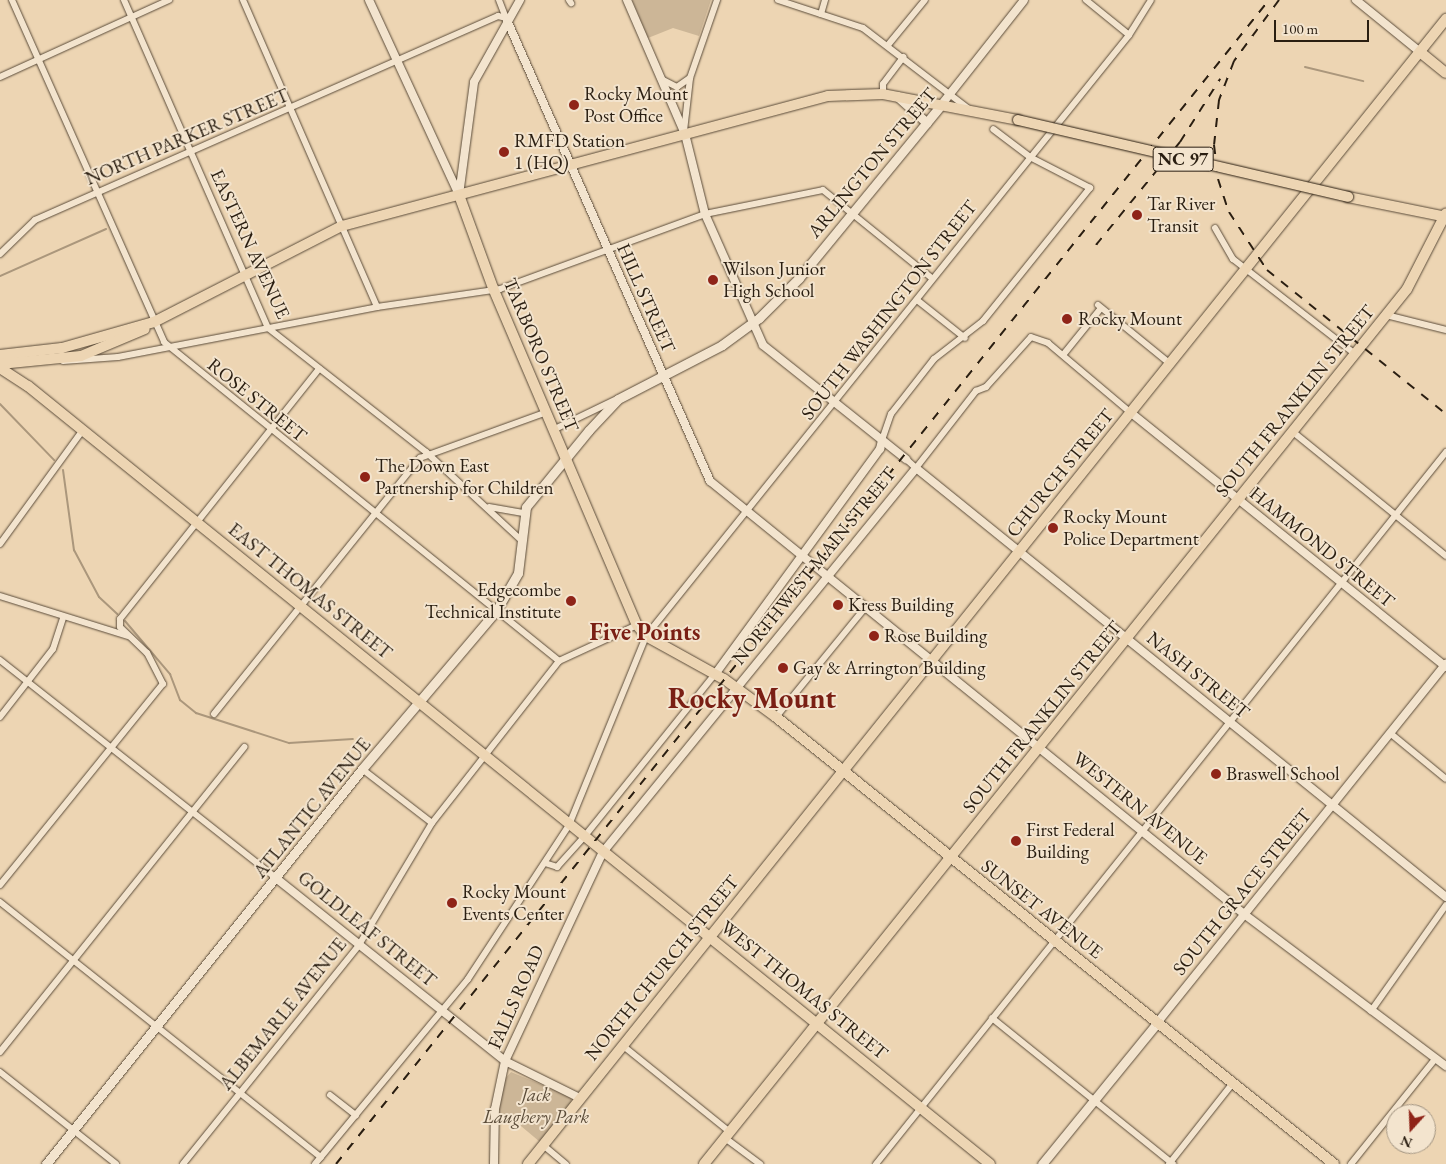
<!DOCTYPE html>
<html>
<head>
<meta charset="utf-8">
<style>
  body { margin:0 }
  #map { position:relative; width:1446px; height:1164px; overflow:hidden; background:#edd5b3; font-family:"EB Garamond",serif }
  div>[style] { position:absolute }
  .green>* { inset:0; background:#ccb697 }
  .stream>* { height:2px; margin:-1px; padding:0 1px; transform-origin:1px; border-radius:1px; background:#ab977c }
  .roads { filter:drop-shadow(0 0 1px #5b4c3a) drop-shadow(0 0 1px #5b4c3a) }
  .minor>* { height:6px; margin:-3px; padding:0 3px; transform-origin:3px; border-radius:3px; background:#f3e4ce }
  .tertiary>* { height:8px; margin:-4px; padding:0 4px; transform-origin:4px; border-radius:4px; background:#f3e4ce }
  .secondary>* { height:9px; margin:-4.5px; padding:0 4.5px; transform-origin:4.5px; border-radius:4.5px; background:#f3e4ce }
  .primary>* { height:10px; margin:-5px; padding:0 5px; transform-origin:5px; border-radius:5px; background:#edd5b3 }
  .rail>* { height:2px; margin-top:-1px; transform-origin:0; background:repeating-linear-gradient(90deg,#2a1e11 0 9px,transparent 0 18px) }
  .bridges { filter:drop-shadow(0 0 1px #2a1e11) drop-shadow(0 0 1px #2a1e11) }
  .primary-bridge>* { height:10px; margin:-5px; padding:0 5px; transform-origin:5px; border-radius:5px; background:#edd5b3 }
  .dots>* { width:14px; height:14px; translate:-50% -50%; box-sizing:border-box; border:2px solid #f3e4ce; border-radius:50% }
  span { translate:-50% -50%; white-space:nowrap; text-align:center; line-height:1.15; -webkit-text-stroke:4px #f3e4ce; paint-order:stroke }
  .shield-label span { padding:1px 4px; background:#f3e4ce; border:1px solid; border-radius:4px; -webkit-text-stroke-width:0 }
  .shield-label { font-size:18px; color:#2a1e11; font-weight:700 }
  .poi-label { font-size:19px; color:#2a1e11 }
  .left { translate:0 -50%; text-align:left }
  .right { translate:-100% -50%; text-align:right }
  .street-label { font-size:19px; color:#2a1e11 }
  .park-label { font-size:19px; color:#5b4c39; font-style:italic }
  .district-label { font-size:24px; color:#7a1f14; font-weight:700 }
  .town-label { font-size:29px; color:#7a1f14; font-weight:700 }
  .north { position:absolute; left:1386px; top:1104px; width:50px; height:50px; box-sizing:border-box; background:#f3e4ce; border:1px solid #a39582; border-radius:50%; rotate:200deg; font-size:14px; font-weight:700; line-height:20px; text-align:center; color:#2a1e11 }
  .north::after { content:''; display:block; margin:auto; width:18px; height:22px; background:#8f2418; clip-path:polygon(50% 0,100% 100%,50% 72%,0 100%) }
  .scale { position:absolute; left:1274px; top:20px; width:95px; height:22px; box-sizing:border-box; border:2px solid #2a1e11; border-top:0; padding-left:6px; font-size:15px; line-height:18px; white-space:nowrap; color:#2a1e11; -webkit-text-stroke:4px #f3e4ce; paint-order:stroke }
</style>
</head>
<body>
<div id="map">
  <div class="green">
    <div style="clip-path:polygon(632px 0,711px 0,699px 36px,673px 28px,648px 38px)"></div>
    <div style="clip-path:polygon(511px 1072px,571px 1097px,571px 1103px,540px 1142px,515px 1121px,498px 1119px,504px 1080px)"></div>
  </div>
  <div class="stream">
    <div style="left:1305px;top:67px;width:60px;rotate:13.6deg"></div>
    <div style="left:0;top:276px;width:116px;rotate:-23.9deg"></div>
    <div style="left:0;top:404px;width:78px;rotate:46deg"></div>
    <div style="left:63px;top:470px;width:81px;rotate:82.2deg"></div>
    <div style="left:74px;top:550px;width:53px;rotate:62deg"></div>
    <div style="left:99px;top:597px;width:25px;rotate:43deg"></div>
    <div style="left:125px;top:621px;width:70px;rotate:49.7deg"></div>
    <div style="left:170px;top:674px;width:28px;rotate:69deg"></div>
    <div style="left:180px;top:700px;width:21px;rotate:39deg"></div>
    <div style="left:196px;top:713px;width:98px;rotate:17.9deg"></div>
    <div style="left:289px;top:743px;width:64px;rotate:-3.6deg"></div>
  </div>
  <div class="roads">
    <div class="minor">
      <div style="left:12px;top:0;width:374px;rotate:66deg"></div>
      <div style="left:164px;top:342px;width:508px;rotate:38.92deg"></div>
      <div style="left:559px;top:661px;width:86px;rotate:-24.8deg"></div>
      <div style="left:124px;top:0;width:358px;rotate:66.3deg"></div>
      <div style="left:268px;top:328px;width:201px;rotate:38.1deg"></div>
      <div style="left:426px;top:452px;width:129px;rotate:42.8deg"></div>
      <div style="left:243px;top:0;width:335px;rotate:66.4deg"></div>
      <div style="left:499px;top:0;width:19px;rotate:69deg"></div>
      <div style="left:569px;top:0;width:4px;rotate:56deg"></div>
      <div style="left:778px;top:0;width:89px;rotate:18.2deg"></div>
      <div style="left:863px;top:28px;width:133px;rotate:37.4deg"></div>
      <div style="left:1086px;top:0;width:55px;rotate:39.1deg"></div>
      <div style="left:821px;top:14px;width:15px;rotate:-74deg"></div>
      <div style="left:888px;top:45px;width:58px;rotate:-50.6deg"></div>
      <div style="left:0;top:77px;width:186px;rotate:-24.5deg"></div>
      <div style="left:661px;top:79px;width:18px;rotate:27deg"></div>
      <div style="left:677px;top:87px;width:16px;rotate:-35deg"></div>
      <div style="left:883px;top:94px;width:10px;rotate:-90deg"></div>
      <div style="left:883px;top:84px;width:34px;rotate:-53deg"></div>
      <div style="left:684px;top:131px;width:53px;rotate:-83.5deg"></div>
      <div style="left:690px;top:78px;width:83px;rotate:-70.9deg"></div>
      <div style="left:1215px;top:228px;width:36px;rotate:60deg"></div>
      <div style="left:1233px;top:259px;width:155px;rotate:37.9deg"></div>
      <div style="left:0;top:254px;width:49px;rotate:-44.2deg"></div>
      <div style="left:35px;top:220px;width:506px;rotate:-23.78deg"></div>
      <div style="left:498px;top:16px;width:8px;rotate:14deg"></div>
      <div style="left:917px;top:300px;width:61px;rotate:38.4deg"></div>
      <div style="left:1098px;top:305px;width:92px;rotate:39.2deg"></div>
      <div style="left:1386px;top:315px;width:62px;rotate:14deg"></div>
      <div style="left:1063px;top:355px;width:60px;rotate:-51deg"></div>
      <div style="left:63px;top:361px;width:55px;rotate:-4.2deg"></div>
      <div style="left:118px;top:357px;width:264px;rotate:-10.9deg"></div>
      <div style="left:377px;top:307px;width:124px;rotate:-8.3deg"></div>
      <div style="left:500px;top:289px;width:218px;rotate:-20.1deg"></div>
      <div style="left:705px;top:214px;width:120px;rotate:-11.5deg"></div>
      <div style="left:823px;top:190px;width:141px;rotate:39deg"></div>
      <div style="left:555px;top:429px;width:67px;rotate:-25.8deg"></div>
      <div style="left:1293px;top:432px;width:197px;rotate:39deg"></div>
      <div style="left:882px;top:440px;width:28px;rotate:-71deg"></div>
      <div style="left:891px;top:414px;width:70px;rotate:-52deg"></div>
      <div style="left:934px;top:359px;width:62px;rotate:-37.8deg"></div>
      <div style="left:983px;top:321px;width:171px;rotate:-51.2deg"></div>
      <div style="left:1090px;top:188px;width:68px;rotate:-152.7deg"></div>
      <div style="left:1030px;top:157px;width:46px;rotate:-142.9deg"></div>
      <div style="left:906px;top:459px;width:13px;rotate:42deg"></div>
      <div style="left:916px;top:468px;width:98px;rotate:-52.1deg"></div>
      <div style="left:976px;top:391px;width:11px;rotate:-22deg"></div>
      <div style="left:986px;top:387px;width:67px;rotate:-48deg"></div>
      <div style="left:1031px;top:337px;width:18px;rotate:19deg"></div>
      <div style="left:1048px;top:343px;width:107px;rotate:40.1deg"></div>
      <div style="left:489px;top:507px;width:36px;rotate:10deg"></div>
      <div style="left:0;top:544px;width:140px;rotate:-54deg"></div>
      <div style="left:0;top:596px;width:134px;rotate:17.4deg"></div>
      <div style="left:0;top:660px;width:352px;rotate:38.3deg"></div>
      <div style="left:214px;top:714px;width:329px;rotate:-51.2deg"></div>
      <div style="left:420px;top:458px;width:135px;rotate:-19.9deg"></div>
      <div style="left:0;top:717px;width:86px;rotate:-52.1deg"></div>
      <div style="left:53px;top:649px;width:33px;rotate:-72deg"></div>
      <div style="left:776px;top:717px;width:139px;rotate:-50.8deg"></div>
      <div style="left:1390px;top:733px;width:72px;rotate:39.4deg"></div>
      <div style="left:362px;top:769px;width:88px;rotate:37.6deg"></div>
      <div style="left:545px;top:863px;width:13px;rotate:18deg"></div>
      <div style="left:557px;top:867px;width:40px;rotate:-48deg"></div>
      <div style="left:584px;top:837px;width:211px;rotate:-51.2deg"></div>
      <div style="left:0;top:885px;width:259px;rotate:-51deg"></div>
      <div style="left:163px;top:684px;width:35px;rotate:-117deg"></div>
      <div style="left:147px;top:653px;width:37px;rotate:-136deg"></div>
      <div style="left:120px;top:627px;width:8px;rotate:-90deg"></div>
      <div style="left:120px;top:619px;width:320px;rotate:-51.5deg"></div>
      <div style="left:0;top:902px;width:410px;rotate:38.5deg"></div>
      <div style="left:1371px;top:1011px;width:130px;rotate:-54.7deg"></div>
      <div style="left:992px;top:1018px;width:233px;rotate:38.9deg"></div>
      <div style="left:622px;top:1045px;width:139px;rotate:38.9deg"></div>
      <div style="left:0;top:1052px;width:391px;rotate:-51.3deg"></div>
      <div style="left:0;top:1072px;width:148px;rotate:38.4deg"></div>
      <div style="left:330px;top:1095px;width:33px;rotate:38deg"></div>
      <div style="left:725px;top:1138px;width:44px;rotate:36.6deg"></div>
      <div style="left:543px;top:1145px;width:30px;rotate:40deg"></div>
      <div style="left:183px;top:1164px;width:281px;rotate:-51.2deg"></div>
      <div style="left:359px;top:945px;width:142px;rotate:-59.1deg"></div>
      <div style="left:432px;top:823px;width:206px;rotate:-51.9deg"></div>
      <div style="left:315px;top:1164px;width:240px;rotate:-50.4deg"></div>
      <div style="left:468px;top:979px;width:184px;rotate:-56.7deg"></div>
      <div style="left:569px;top:825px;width:204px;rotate:-67.8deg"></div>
      <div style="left:646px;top:636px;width:771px;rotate:-51.21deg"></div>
      <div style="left:1129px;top:35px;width:41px;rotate:-57.8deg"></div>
      <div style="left:876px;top:1164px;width:912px;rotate:-51.32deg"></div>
      <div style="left:1169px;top:1164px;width:103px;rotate:-51.7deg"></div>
      <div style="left:1351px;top:1164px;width:136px;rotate:-51.3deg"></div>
    </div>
    <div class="tertiary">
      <div style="left:369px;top:0;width:215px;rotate:65.2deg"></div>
      <div style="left:459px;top:195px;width:114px;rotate:-82.4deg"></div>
      <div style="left:474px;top:82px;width:94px;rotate:-60.7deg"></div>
      <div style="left:627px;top:0;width:146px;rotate:66.6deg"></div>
      <div style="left:685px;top:134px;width:82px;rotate:76deg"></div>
      <div style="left:705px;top:214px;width:143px;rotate:66.1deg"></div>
      <div style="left:763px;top:345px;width:183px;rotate:38.6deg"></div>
      <div style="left:1356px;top:0;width:82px;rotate:39.1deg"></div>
      <div style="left:506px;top:18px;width:506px;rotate:66.22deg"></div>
      <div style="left:710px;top:481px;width:687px;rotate:39.04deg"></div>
      <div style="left:1244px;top:914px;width:253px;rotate:37deg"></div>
      <div style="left:942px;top:104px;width:132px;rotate:-51.7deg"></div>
      <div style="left:1130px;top:412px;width:406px;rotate:38.9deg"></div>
      <div style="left:716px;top:673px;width:278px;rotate:-53.8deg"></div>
      <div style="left:880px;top:449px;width:9px;rotate:-77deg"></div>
      <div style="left:276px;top:878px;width:293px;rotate:38.6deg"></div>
      <div style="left:505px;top:1061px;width:84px;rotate:26.3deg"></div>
      <div style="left:1157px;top:1023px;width:461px;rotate:-51.2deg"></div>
      <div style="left:494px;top:1164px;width:55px;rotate:-89deg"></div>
      <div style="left:495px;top:1109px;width:49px;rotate:-78.2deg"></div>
      <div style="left:505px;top:1061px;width:231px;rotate:-64.9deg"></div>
      <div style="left:603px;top:852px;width:495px;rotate:-50.8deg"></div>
      <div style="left:916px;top:468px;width:682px;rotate:38.99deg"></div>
    </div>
    <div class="secondary">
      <div style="left:897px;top:96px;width:40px;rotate:42deg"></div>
      <div style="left:46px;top:1164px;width:506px;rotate:-51.34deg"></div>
      <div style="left:362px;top:769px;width:207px;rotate:-49.7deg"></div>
      <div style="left:496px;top:611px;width:44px;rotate:-59.9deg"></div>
      <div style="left:518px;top:573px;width:66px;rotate:-83.1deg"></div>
      <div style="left:526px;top:507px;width:99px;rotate:-50.7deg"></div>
      <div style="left:589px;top:430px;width:42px;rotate:-46.9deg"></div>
      <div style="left:618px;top:399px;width:117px;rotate:-27.4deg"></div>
      <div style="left:722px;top:345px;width:46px;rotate:-36.1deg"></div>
      <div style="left:759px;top:318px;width:57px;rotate:-45deg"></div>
      <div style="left:799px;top:278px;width:225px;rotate:-50.6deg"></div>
      <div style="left:1042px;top:1164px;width:182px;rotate:-50.8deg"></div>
    </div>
    <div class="primary">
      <div style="left:1420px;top:52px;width:33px;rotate:39deg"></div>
      <div style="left:459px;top:195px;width:99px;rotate:69.9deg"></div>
      <div style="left:493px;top:288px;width:366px;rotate:66.9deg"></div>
      <div style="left:637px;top:625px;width:14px;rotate:51deg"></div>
      <div style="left:646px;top:636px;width:89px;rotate:28.9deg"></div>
      <div style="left:724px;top:679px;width:64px;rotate:36.2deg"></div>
      <div style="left:776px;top:717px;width:715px;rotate:38.7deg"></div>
      <div style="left:1348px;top:197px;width:100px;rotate:11.5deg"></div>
      <div style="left:0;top:355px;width:62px;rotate:-6.4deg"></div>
      <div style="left:62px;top:348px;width:96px;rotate:-15.8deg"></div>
      <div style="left:154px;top:322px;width:211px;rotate:-27.1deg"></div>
      <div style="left:342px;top:226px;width:503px;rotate:-14.98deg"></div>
      <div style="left:828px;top:96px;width:55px;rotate:-2.1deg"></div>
      <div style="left:883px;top:94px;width:137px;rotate:10.9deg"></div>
      <div style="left:0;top:364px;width:81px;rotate:-5.6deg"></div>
      <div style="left:81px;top:356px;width:69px;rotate:-22.9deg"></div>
      <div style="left:0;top:368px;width:33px;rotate:33deg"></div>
      <div style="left:28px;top:386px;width:1237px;rotate:38.96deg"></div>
      <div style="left:528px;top:1164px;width:1468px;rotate:-51.28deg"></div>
      <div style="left:704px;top:1164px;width:1122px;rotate:-51.22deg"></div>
      <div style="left:1407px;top:289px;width:85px;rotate:-62.8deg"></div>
    </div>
  </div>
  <div class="rail">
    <div style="left:1279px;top:0;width:76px;rotate:126.4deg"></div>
    <div style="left:1234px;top:61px;width:42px;rotate:111deg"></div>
    <div style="left:1219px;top:100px;width:45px;rotate:96.3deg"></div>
    <div style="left:1214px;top:145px;width:34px;rotate:83deg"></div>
    <div style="left:1218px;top:179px;width:35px;rotate:72deg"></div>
    <div style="left:1229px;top:212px;width:69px;rotate:56.8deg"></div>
    <div style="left:1267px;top:270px;width:230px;rotate:38.8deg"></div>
    <div style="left:1096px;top:245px;width:133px;rotate:-50.8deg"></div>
    <div style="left:1180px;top:142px;width:75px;rotate:-57.6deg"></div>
    <div style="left:336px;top:1164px;width:1492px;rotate:-51.29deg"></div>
  </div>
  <div class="bridges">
    <div class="primary-bridge">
      <div style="left:1018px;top:120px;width:339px;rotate:13.1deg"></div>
    </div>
  </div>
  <div class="dots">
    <div style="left:574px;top:105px;background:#8f2418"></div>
    <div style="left:504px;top:152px;background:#8f2418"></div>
    <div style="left:1137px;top:215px;background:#8f2418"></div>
    <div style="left:713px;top:280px;background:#8f2418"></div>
    <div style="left:1067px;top:319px;background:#8f2418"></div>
    <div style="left:365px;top:477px;background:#8f2418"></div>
    <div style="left:1053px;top:528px;background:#8f2418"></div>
    <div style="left:571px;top:601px;background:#8f2418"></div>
    <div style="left:838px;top:605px;background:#8f2418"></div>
    <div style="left:874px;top:636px;background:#8f2418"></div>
    <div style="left:783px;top:668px;background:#8f2418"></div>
    <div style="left:1216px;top:774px;background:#8f2418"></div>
    <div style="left:1016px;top:841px;background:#8f2418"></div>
    <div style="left:452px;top:903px;background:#8f2418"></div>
  </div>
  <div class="shield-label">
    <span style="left:1183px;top:159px">NC 97</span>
  </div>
  <div class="poi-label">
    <span class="left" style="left:584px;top:105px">Rocky Mount<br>Post Office</span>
    <span class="left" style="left:514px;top:152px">RMFD Station<br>1 (HQ)</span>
    <span class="left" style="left:1147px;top:215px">Tar River<br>Transit</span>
    <span class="left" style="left:723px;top:280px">Wilson Junior<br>High School</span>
    <span class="left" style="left:1078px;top:319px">Rocky Mount</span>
    <span class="left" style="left:375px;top:477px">The Down East<br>Partnership for Children</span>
    <span class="left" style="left:1063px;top:528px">Rocky Mount<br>Police Department</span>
    <span class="right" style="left:561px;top:601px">Edgecombe<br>Technical Institute</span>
    <span class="left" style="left:848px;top:605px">Kress Building</span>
    <span class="left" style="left:884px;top:636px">Rose Building</span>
    <span class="left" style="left:793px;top:668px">Gay &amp; Arrington Building</span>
    <span class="left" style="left:1226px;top:774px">Braswell School</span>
    <span class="left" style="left:1026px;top:841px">First Federal<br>Building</span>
    <span class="left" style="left:462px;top:903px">Rocky Mount<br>Events Center</span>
  </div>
  <div class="street-label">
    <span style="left:187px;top:137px;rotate:-23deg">NORTH PARKER STREET</span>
    <span style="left:872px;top:163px;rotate:-50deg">ARLINGTON STREET</span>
    <span style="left:250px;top:244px;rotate:65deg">EASTERN AVENUE</span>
    <span style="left:646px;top:298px;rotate:66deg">HILL STREET</span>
    <span style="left:889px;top:310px;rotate:-52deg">SOUTH WASHINGTON STREET</span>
    <span style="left:541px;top:355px;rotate:67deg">TARBORO STREET</span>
    <span style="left:257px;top:400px;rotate:39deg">ROSE STREET</span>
    <span style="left:1295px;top:401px;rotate:-51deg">SOUTH FRANKLIN STREET</span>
    <span style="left:1060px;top:473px;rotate:-51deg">CHURCH STREET</span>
    <span style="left:1322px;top:547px;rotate:39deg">HAMMOND STREET</span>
    <span style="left:814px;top:566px;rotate:-51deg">NORTHWEST MAIN STREET</span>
    <span style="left:310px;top:591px;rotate:39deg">EAST THOMAS STREET</span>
    <span style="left:1198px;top:675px;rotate:39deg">NASH STREET</span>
    <span style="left:1042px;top:717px;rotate:-51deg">SOUTH FRANKLIN STREET</span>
    <span style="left:312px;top:808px;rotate:-51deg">ATLANTIC AVENUE</span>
    <span style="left:1140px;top:808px;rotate:39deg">WESTERN AVENUE</span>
    <span style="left:1242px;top:892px;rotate:-51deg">SOUTH GRACE STREET</span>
    <span style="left:1042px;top:909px;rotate:38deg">SUNSET AVENUE</span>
    <span style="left:367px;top:929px;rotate:39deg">GOLDLEAF STREET</span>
    <span style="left:662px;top:968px;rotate:-51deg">NORTH CHURCH STREET</span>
    <span style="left:804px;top:990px;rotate:39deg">WEST THOMAS STREET</span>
    <span style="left:516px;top:997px;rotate:-66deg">FALLS ROAD</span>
    <span style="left:283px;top:1014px;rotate:-51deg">ALBEMARLE AVENUE</span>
  </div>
  <div class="park-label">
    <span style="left:536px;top:1106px">Jack<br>Laughery Park</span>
  </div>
  <div class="district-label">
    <span style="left:645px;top:632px">Five Points</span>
  </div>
  <div class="town-label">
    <span style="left:752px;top:699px">Rocky Mount</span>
  </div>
  <div class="north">N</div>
  <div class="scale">100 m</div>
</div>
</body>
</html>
